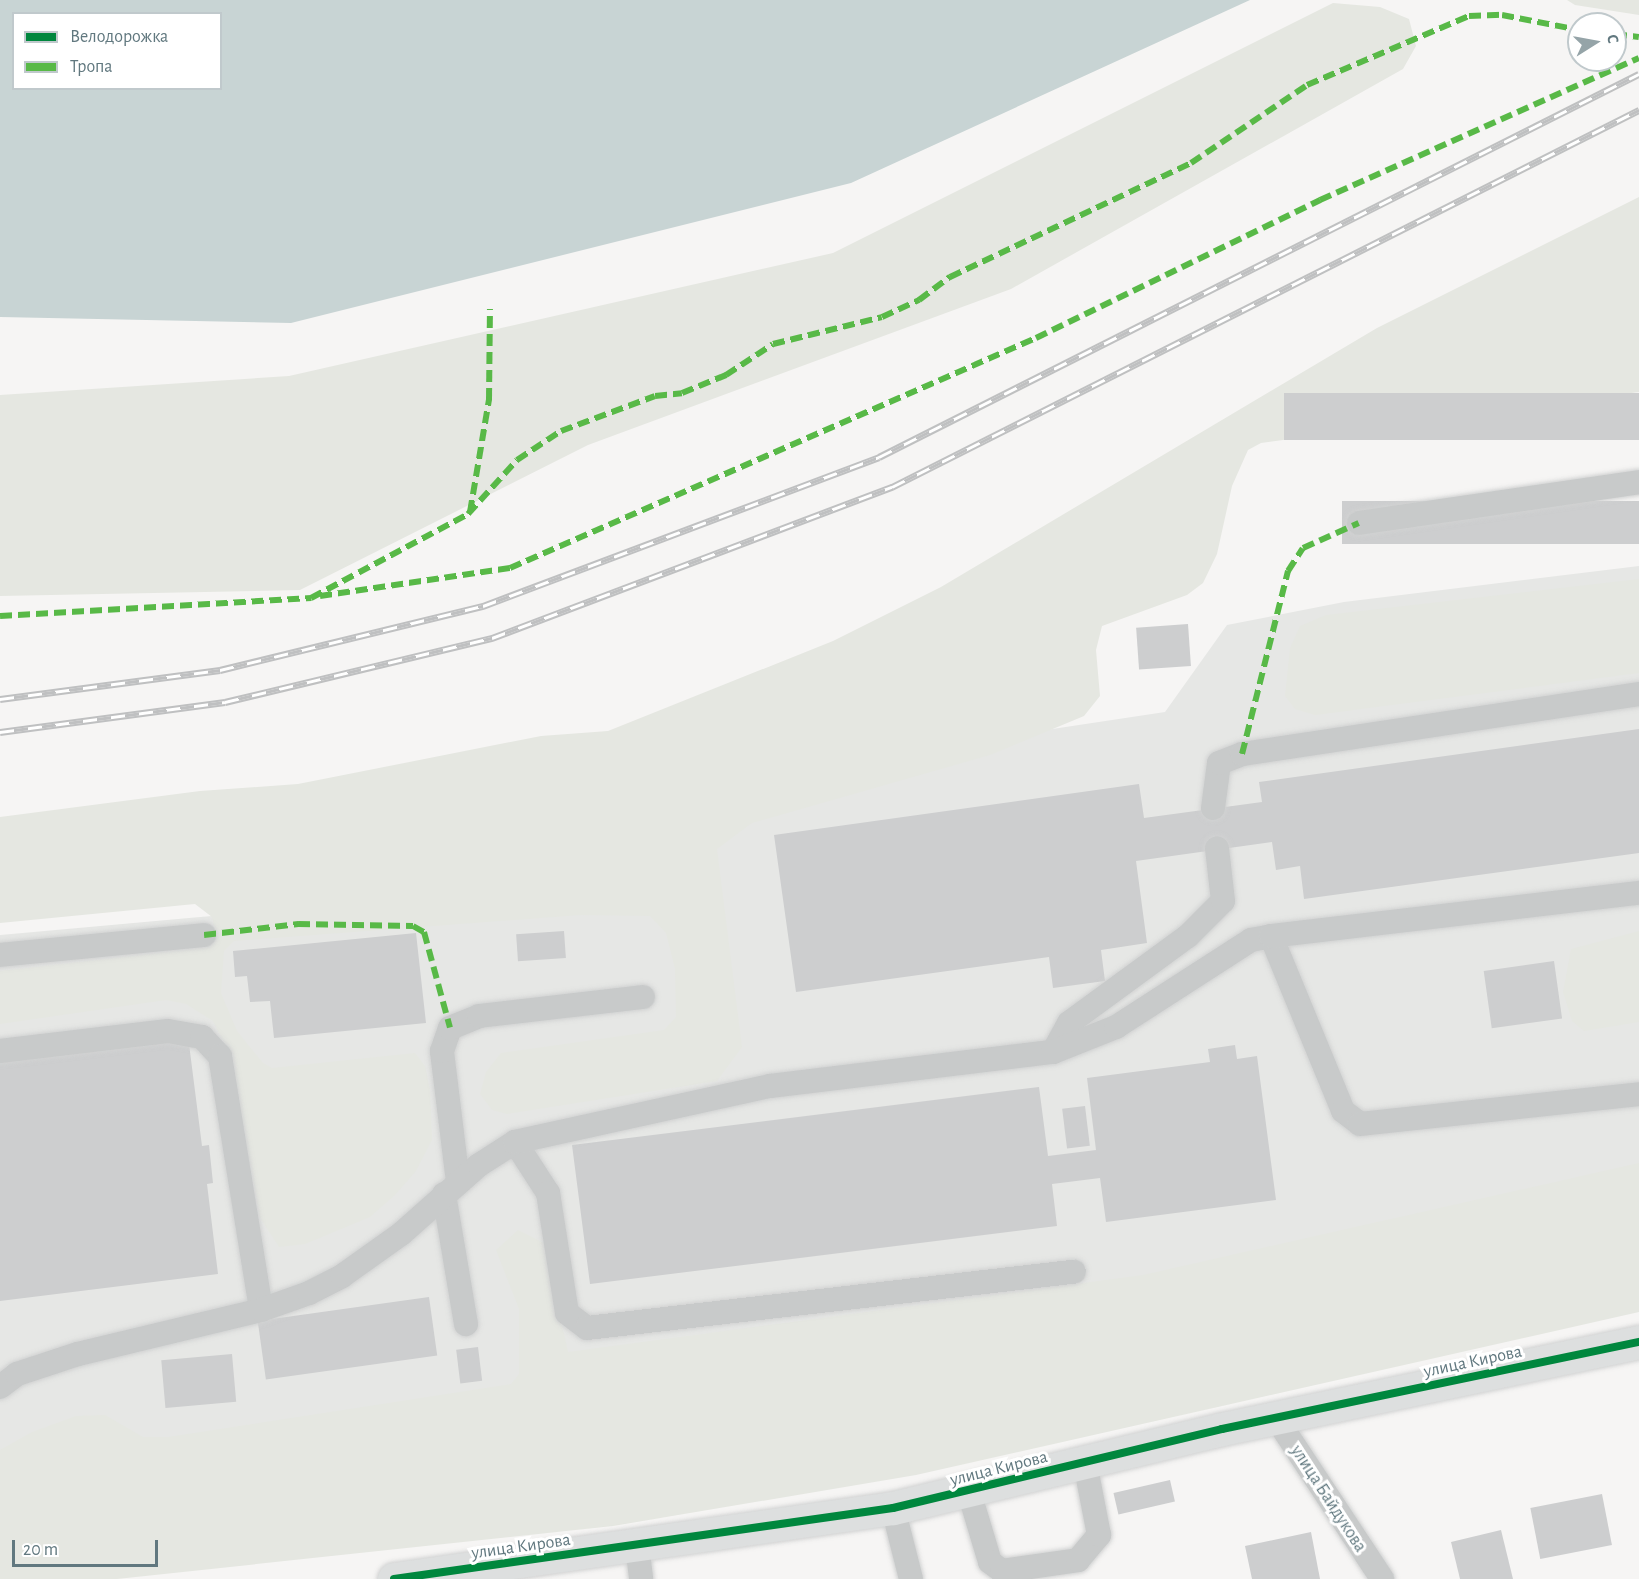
<!DOCTYPE html>
<html>
<head>
<meta charset="utf-8">
<style>
  body { margin:0 }
  #map { position:relative; width:1639px; height:1579px; overflow:hidden; background:#f6f5f4; font-family:"Alegreya Sans",sans-serif }
  div>[style] { position:absolute }
  .built>* { inset:0; background:#e6e7e5 }
  .green>* { inset:0; background:#e5e7e1 }
  .water>* { inset:0; background:#c8d4d4 }
  .building>* { inset:0; background:#cdcecf; transform-origin:0 0 }
  .roads { filter:drop-shadow(0 0 2px #d1d2d2) drop-shadow(0 0 2px #d1d2d2) }
  .lane>* { height:24px; margin:-12px; padding:0 12px; transform-origin:12px; border-radius:12px; background:#c8caca }
  .secondary>* { height:33px; margin:-16.5px; padding:0 16.5px; transform-origin:16.5px; border-radius:16.5px; background:#dddfdf }
  .rail>* { height:7px; margin-top:-3.5px; transform-origin:0; background:repeating-linear-gradient(90deg,#fff 0 14px,#bfc0c1 0 28px); box-sizing:border-box; border-block:2px solid #bfc0c1 }
  .quiet>* { height:6px; margin-top:-3px; transform-origin:0; background:repeating-linear-gradient(90deg,#58b947 0 12px,transparent 0 18px) }
  .cycleway>* { height:8px; margin:-4px; padding:0 4px; transform-origin:4px; border-radius:4px; background:#00873e }
  span { translate:-50% -50%; white-space:nowrap; text-align:center; line-height:1.15; -webkit-text-stroke:6px #fff; paint-order:stroke }
  .street-label { font-size:18px; color:#61787f }
  .legend { position:absolute; left:12px; top:12px; width:210px; height:78px; box-sizing:border-box; background:#fff; border:2px solid #c0c9cc; margin:0; padding:8px 10px; list-style:none; font-size:18px; color:#61787f }
  .legend li { display:flex; align-items:center; gap:12px; height:30px }
  .legend b { width:30px; border:2px solid #c0c9cc }
  .north { position:absolute; left:1567px; top:12px; width:60px; height:60px; box-sizing:border-box; background:#fff; border:2px solid #c0c9cc; border-radius:50%; rotate:79deg; font-size:16px; font-weight:700; line-height:24px; text-align:center; color:#61787f }
  .north::after { content:''; display:block; margin:auto; width:21px; height:27px; background:#95a4a8; clip-path:polygon(50% 0,100% 100%,50% 72%,0 100%) }
  .scale { position:absolute; left:12px; top:1540px; width:146px; height:27px; box-sizing:border-box; border:3px solid #61787f; border-top:0; padding-left:8px; font-size:18px; line-height:21px; white-space:nowrap; color:#61787f; -webkit-text-stroke:4px #fff; paint-order:stroke }
</style>
</head>
<body>
<div id="map">
  <div class="built">
    <div style="clip-path:polygon(1639px 566px,1639px 1253px,0 1563px,0 935px,567px 884px,959px 743px,1165px 712px,1227px 625px,1344px 602px)"></div>
  </div>
  <div class="green">
    <div style="clip-path:polygon(1567px 0,1639px 0,1639px 15px,1575px 5px)"></div>
    <div style="clip-path:polygon(1333px 3px,1380px 7px,1409px 19px,1416px 46px,1403px 69px,1011px 289px,588px 445px,300px 590px,0 596px,0 395px,289px 376px,833px 253px)"></div>
    <div style="clip-path:polygon(1639px 197px,1639px 392px,1261px 443px,1248px 450px,1232px 486px,1217px 554px,1203px 583px,1187px 595px,1102px 626px,1096px 650px,1100px 696px,1084px 716px,990px 755px,752px 823px,717px 849px,742px 1047px,717px 1081px,507px 1114px,492px 1110px,480px 1094px,486px 1072px,501px 1053px,664px 1030px,676px 1017px,675px 969px,666px 933px,650px 916px,581px 915px,234px 941px,224px 951px,221px 993px,237px 1031px,263px 1063px,272px 1068px,415px 1053px,425px 1066px,430px 1090px,432px 1140px,416px 1171px,395px 1195px,370px 1217px,305px 1244px,279px 1247px,260px 1218px,230px 1054px,213px 1021px,186px 1004px,166px 1000px,0 1024px,0 971px,211px 947px,216px 935px,212px 917px,195px 904px,0 923px,0 817px,200px 791px,298px 784px,541px 736px,608px 731px,833px 641px,941px 587px,1377px 328px)"></div>
    <div style="clip-path:polygon(1639px 579px,1639px 673px,1315px 715px,1295px 709px,1285px 696px,1290px 648px,1300px 626px,1326px 615px)"></div>
    <div style="clip-path:polygon(1639px 931px,1639px 1022px,1584px 1031px,1572px 1021px,1563px 992px,1571px 949px)"></div>
    <div style="clip-path:polygon(1639px 1163px,1639px 1312px,916px 1475px,613px 1526px,117px 1579px,0 1579px,0 1450px,32px 1432px,76px 1416px,105px 1415px,143px 1437px,168px 1437px,511px 1384px,519px 1374px,519px 1309px,496px 1250px,518px 1230px,544px 1243px,568px 1352px,1143px 1275px)"></div>
  </div>
  <div class="water">
    <div style="clip-path:polygon(evenodd,0 0,1250px 0,851px 183px,291px 323px,0 317px,0 0,14px 14px,220px 14px,220px 88px,14px 88px,14px 14px)"></div>
  </div>
  <div class="building">
    <div style="left:1639px;top:393px;width:47px;height:355px;rotate:90deg"></div>
    <div style="left:1639px;top:501px;width:43px;height:297px;rotate:90deg"></div>
    <div style="left:1188px;top:624px;width:42px;height:52px;rotate:86deg"></div>
    <div style="clip-path:polygon(1639px 729px,1639px 853px,1304px 899px,1300px 866px,1276px 870px,1272px 842px,1136px 861px,1147px 943px,1101px 950px,1105px 981px,1053px 988px,1049px 957px,796px 992px,774px 835px,1139px 784px,1144px 818px,1262px 802px,1259px 782px)"></div>
    <div style="left:564px;top:931px;width:27px;height:48px;rotate:86deg"></div>
    <div style="clip-path:polygon(416px 933px,426px 1023px,274px 1038px,270px 1001px,250px 1002px,247px 976px,235px 977px,233px 951px)"></div>
    <div style="left:1554px;top:961px;width:58px;height:71px;rotate:82deg"></div>
    <div style="clip-path:polygon(188px 1036px,202px 1146px,209px 1145px,213px 1183px,207px 1184px,218px 1274px,0 1301px,0 1059px)"></div>
    <div style="clip-path:polygon(1235px 1045px,1237px 1059px,1257px 1056px,1276px 1200px,1106px 1222px,1100px 1178px,1052px 1184px,1057px 1226px,590px 1284px,572px 1145px,1039px 1087px,1048px 1156px,1096px 1150px,1087px 1078px,1210px 1062px,1208px 1049px)"></div>
    <div style="left:1085px;top:1106px;width:40px;height:23px;rotate:83deg"></div>
    <div style="left:429px;top:1297px;width:59px;height:173px;rotate:82deg"></div>
    <div style="left:478px;top:1347px;width:34px;height:22px;rotate:83deg"></div>
    <div style="left:232px;top:1354px;width:48px;height:71px;rotate:85deg"></div>
    <div style="left:1170px;top:1480px;width:22px;height:58px;rotate:77deg"></div>
    <div style="left:1602px;top:1494px;width:52px;height:73px;rotate:79deg"></div>
    <div style="clip-path:polygon(1501px 1530px,1513px 1579px,1460px 1579px,1451px 1542px)"></div>
    <div style="clip-path:polygon(1311px 1532px,1320px 1579px,1252px 1579px,1245px 1546px)"></div>
  </div>
  <div class="roads">
    <div class="lane">
      <div style="left:1359px;top:523px;width:283px;rotate:-8.3deg"></div>
      <div style="left:1213px;top:808px;width:45px;rotate:-82.4deg"></div>
      <div style="left:1219px;top:763px;width:25px;rotate:-21deg"></div>
      <div style="left:1242px;top:754px;width:402px;rotate:-8.6deg"></div>
      <div style="left:1271px;top:936px;width:189px;rotate:67.6deg"></div>
      <div style="left:1343px;top:1111px;width:21px;rotate:37deg"></div>
      <div style="left:1360px;top:1124px;width:281px;rotate:-6.1deg"></div>
      <div style="left:0;top:955px;width:205px;rotate:-5.6deg"></div>
      <div style="left:0;top:1051px;width:169px;rotate:-6.8deg"></div>
      <div style="left:168px;top:1031px;width:35px;rotate:10deg"></div>
      <div style="left:202px;top:1037px;width:26px;rotate:47deg"></div>
      <div style="left:220px;top:1056px;width:257px;rotate:80.8deg"></div>
      <div style="left:1053px;top:1052px;width:33px;rotate:-61deg"></div>
      <div style="left:1069px;top:1023px;width:147px;rotate:-36.2deg"></div>
      <div style="left:1188px;top:936px;width:49px;rotate:-45deg"></div>
      <div style="left:1223px;top:901px;width:53px;rotate:-96.5deg"></div>
      <div style="left:515px;top:1142px;width:61px;rotate:57.1deg"></div>
      <div style="left:548px;top:1193px;width:121px;rotate:81deg"></div>
      <div style="left:567px;top:1313px;width:25px;rotate:37deg"></div>
      <div style="left:587px;top:1328px;width:490px;rotate:-6.6deg"></div>
      <div style="left:458px;top:1182px;width:132px;rotate:-97deg"></div>
      <div style="left:442px;top:1051px;width:24px;rotate:-71deg"></div>
      <div style="left:450px;top:1028px;width:31px;rotate:-22deg"></div>
      <div style="left:479px;top:1016px;width:165px;rotate:-6.6deg"></div>
      <div style="left:444px;top:1194px;width:132px;rotate:80.4deg"></div>
      <div style="left:0;top:1387px;width:21px;rotate:-37deg"></div>
      <div style="left:17px;top:1374px;width:64px;rotate:-18.2deg"></div>
      <div style="left:78px;top:1354px;width:188px;rotate:-13.5deg"></div>
      <div style="left:261px;top:1310px;width:51px;rotate:-19.5deg"></div>
      <div style="left:309px;top:1293px;width:37px;rotate:-27deg"></div>
      <div style="left:342px;top:1276px;width:72px;rotate:-35.4deg"></div>
      <div style="left:401px;top:1234px;width:104px;rotate:-41.5deg"></div>
      <div style="left:479px;top:1165px;width:43px;rotate:-32.6deg"></div>
      <div style="left:515px;top:1142px;width:261px;rotate:-12.4deg"></div>
      <div style="left:770px;top:1086px;width:285px;rotate:-6.9deg"></div>
      <div style="left:1053px;top:1052px;width:68px;rotate:-21.6deg"></div>
      <div style="left:1116px;top:1027px;width:161px;rotate:-32.8deg"></div>
      <div style="left:1251px;top:940px;width:20px;rotate:-11deg"></div>
      <div style="left:1271px;top:936px;width:371px;rotate:-6.7deg"></div>
      <div style="left:1276px;top:1418px;width:193px;rotate:56.6deg"></div>
      <div style="left:969px;top:1492px;width:73px;rotate:73.3deg"></div>
      <div style="left:990px;top:1562px;width:15px;rotate:37deg"></div>
      <div style="left:1002px;top:1571px;width:77px;rotate:-8.2deg"></div>
      <div style="left:1078px;top:1560px;width:33px;rotate:-50deg"></div>
      <div style="left:1099px;top:1535px;width:73px;rotate:-101deg"></div>
      <div style="left:893px;top:1508px;width:73px;rotate:75.8deg"></div>
      <div style="left:637px;top:1545px;width:34px;rotate:83deg"></div>
    </div>
    <div class="secondary">
      <div style="left:394px;top:1579px;width:504px;rotate:-8.1deg"></div>
      <div style="left:893px;top:1508px;width:338px;rotate:-13.5deg"></div>
      <div style="left:1222px;top:1429px;width:426px;rotate:-11.8deg"></div>
    </div>
  </div>
  <div class="rail">
    <div style="left:0;top:699px;width:222px;rotate:-7.5deg"></div>
    <div style="left:220px;top:670px;width:271px;rotate:-13.7deg"></div>
    <div style="left:483px;top:606px;width:423px;rotate:-20.6deg"></div>
    <div style="left:879px;top:457px;width:851px;rotate:-26.75deg"></div>
    <div style="left:0;top:732px;width:227px;rotate:-7.6deg"></div>
    <div style="left:225px;top:702px;width:275px;rotate:-13.5deg"></div>
    <div style="left:492px;top:638px;width:428px;rotate:-20.7deg"></div>
    <div style="left:892px;top:487px;width:837px;rotate:-26.78deg"></div>
  </div>
  <div class="quiet">
    <div style="left:1615px;top:34px;width:24px;rotate:7deg"></div>
    <div style="left:470px;top:512px;width:114px;rotate:-80.4deg"></div>
    <div style="left:489px;top:400px;width:91px;rotate:-89.4deg"></div>
    <div style="left:320px;top:596px;width:192px;rotate:-8.4deg"></div>
    <div style="left:510px;top:568px;width:574px;rotate:-23.62deg"></div>
    <div style="left:1036px;top:338px;width:316px;rotate:-25.9deg"></div>
    <div style="left:1320px;top:200px;width:349px;rotate:-24deg"></div>
    <div style="left:0;top:616px;width:312px;rotate:-3.3deg"></div>
    <div style="left:311px;top:598px;width:178px;rotate:-28.1deg"></div>
    <div style="left:468px;top:514px;width:73px;rotate:-47.8deg"></div>
    <div style="left:517px;top:460px;width:53px;rotate:-33.4deg"></div>
    <div style="left:561px;top:431px;width:100px;rotate:-20.4deg"></div>
    <div style="left:655px;top:396px;width:27px;rotate:-6deg"></div>
    <div style="left:682px;top:393px;width:48px;rotate:-22.2deg"></div>
    <div style="left:726px;top:375px;width:56px;rotate:-33.4deg"></div>
    <div style="left:773px;top:344px;width:112px;rotate:-13.9deg"></div>
    <div style="left:882px;top:317px;width:41px;rotate:-24.7deg"></div>
    <div style="left:919px;top:300px;width:39px;rotate:-37deg"></div>
    <div style="left:950px;top:277px;width:267px;rotate:-25.3deg"></div>
    <div style="left:1191px;top:163px;width:140px;rotate:-33.9deg"></div>
    <div style="left:1307px;top:85px;width:176px;rotate:-23.1deg"></div>
    <div style="left:1469px;top:16px;width:33px;rotate:-2deg"></div>
    <div style="left:1502px;top:15px;width:78px;rotate:11deg"></div>
    <div style="left:1242px;top:754px;width:189px;rotate:-75.9deg"></div>
    <div style="left:1288px;top:571px;width:27px;rotate:-57deg"></div>
    <div style="left:1303px;top:548px;width:61px;rotate:-24.1deg"></div>
    <div style="left:204px;top:935px;width:95px;rotate:-6.7deg"></div>
    <div style="left:298px;top:924px;width:115px;rotate:1deg"></div>
    <div style="left:413px;top:926px;width:13px;rotate:29deg"></div>
    <div style="left:424px;top:932px;width:99px;rotate:74.8deg"></div>
  </div>
  <div class="cycleway">
    <div style="left:394px;top:1579px;width:504px;rotate:-8.1deg"></div>
    <div style="left:893px;top:1508px;width:338px;rotate:-13.5deg"></div>
    <div style="left:1222px;top:1429px;width:426px;rotate:-11.8deg"></div>
  </div>
  <div class="street-label">
    <span style="left:1473px;top:1362px;rotate:-12deg">улица Кирова</span>
    <span style="left:999px;top:1469px;rotate:-14deg">улица Кирова</span>
    <span style="left:1328px;top:1499px;rotate:57deg">улица Байдукова</span>
    <span style="left:521px;top:1547px;rotate:-8deg">улица Кирова</span>
  </div>
  <ul class="legend">
  <li><b style="height:8px;background:#00873e"></b>Велодорожка</li>
  <li><b style="height:8px;background:#58b947"></b>Тропа</li>
  </ul>
  <div class="north">С</div>
  <div class="scale">20 m</div>
</div>
</body>
</html>
